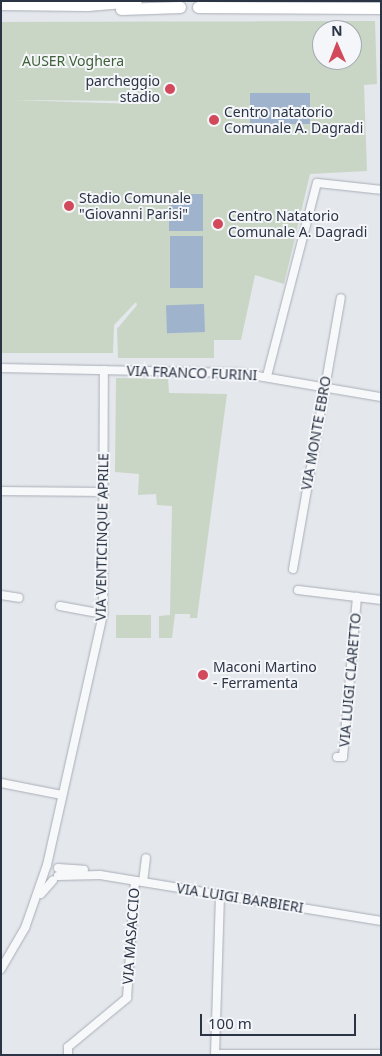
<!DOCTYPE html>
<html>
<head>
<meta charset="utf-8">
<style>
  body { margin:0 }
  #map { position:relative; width:382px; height:1056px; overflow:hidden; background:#e4e7ec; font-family:"Noto Sans",sans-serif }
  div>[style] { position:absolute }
  .green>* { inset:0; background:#c9d6c5; transform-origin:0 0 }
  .water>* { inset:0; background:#9fb4cc; transform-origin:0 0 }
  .roads { filter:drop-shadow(0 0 1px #a9aeb7) drop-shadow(0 0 1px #a9aeb7) }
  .street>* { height:8px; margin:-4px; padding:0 4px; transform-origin:4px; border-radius:4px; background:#f7f8fa }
  .secondary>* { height:11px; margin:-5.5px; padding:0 5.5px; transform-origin:5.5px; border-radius:5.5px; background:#fff }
  .dots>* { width:14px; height:14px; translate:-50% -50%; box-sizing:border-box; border:2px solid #f4f6f9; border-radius:50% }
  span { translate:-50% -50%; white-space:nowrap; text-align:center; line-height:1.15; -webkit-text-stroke:4px #f4f6f9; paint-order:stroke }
  .park-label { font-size:14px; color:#3f6138 }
  .poi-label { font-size:14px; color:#2b3445 }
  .right { translate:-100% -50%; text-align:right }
  .left { translate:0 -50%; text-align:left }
  .street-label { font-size:14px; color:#2b3445 }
  .frame { position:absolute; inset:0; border:2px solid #2b3445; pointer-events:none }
  .north { position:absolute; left:312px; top:20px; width:50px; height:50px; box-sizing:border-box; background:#f4f6f9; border:1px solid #a4a8b1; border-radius:50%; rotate:359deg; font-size:14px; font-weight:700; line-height:20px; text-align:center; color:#2b3445 }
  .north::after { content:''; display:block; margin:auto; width:18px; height:22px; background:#d1495b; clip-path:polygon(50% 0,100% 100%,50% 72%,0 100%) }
  .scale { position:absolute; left:200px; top:1014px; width:156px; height:22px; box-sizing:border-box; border:2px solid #2b3445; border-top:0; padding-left:6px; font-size:15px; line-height:18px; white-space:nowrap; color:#2b3445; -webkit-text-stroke:4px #f4f6f9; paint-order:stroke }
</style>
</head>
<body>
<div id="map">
  <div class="green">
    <div style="clip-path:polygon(evenodd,375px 21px,377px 84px,364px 85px,367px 171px,310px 174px,284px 284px,255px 275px,241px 340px,214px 340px,214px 358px,118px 358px,117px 329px,137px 305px,136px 302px,114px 325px,113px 353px,1px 353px,1px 22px,375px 21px,322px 30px,352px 30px,352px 60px,322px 60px,322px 30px,375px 21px,12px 100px,136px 101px,136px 104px,12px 100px)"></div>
    <div style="clip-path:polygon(116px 378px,168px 379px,169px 393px,227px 394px,197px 618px,190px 618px,190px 614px,175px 614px,172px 638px,159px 638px,159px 616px,170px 615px,172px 506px,157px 505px,156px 494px,138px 495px,139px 474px,115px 472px)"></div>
    <div style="left:151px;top:615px;width:23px;height:35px;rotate:90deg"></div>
  </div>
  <div class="water">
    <div style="left:250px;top:93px;width:60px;height:31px"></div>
    <div style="left:169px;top:194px;width:34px;height:37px"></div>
    <div style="left:170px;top:236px;width:33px;height:52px"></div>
    <div style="left:204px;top:304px;width:28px;height:38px;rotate:88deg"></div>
  </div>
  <div class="roads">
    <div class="street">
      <div style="left:1px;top:368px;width:239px;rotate:1.2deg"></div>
      <div style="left:240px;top:373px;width:143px;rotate:9.7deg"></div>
      <div style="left:267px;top:376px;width:199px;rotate:-75.5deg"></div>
      <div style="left:317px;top:183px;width:64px;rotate:6.2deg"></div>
      <div style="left:1px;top:491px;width:102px;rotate:0.6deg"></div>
      <div style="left:293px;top:569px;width:275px;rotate:-80deg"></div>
      <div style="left:298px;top:590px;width:84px;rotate:6.9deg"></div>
      <div style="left:1px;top:595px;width:18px;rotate:9deg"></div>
      <div style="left:60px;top:606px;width:44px;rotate:10.5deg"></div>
      <div style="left:337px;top:757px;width:6px"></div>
      <div style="left:343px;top:757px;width:161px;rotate:-85deg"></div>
      <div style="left:1px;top:783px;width:62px;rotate:11.1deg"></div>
      <div style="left:47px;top:865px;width:257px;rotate:-77.4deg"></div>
      <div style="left:103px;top:614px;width:244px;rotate:-89.8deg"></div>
      <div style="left:58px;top:868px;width:26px;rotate:4deg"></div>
      <div style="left:58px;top:876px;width:42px;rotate:-1.4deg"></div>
      <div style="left:100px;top:875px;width:285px;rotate:9.3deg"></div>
      <div style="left:143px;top:882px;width:24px;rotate:-83deg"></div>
      <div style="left:41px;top:894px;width:18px;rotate:-49deg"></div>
      <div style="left:1px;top:969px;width:48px;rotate:-59.7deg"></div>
      <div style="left:25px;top:928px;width:67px;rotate:-70.8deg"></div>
      <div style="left:215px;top:1054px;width:166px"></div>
      <div style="left:68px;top:1055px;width:8px;rotate:-90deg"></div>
      <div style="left:68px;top:1047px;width:77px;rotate:-39.7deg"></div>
      <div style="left:127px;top:998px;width:117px;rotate:-86.1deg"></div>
      <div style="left:215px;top:1055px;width:161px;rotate:-88.2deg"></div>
    </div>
    <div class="secondary">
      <div style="left:1px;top:4px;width:86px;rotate:0.7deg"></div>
      <div style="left:87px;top:5px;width:49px;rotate:-4.7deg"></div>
      <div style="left:198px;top:7px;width:183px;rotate:0.3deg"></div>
      <div style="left:121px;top:9px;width:59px;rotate:-1.9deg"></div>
    </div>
  </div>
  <div class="dots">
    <div style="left:170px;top:89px;background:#d1495b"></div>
    <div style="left:214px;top:120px;background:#d1495b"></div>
    <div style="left:69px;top:206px;background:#d1495b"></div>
    <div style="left:218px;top:224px;background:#d1495b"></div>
    <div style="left:203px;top:675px;background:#d1495b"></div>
  </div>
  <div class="park-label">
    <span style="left:73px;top:61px">AUSER Voghera</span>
  </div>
  <div class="poi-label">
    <span class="right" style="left:160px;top:89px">parcheggio<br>stadio</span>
    <span class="left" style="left:224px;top:120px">Centro natatorio<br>Comunale A. Dagradi</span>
    <span class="left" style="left:79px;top:206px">Stadio Comunale<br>"Giovanni Parisi"</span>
    <span class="left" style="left:228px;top:224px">Centro Natatorio<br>Comunale A. Dagradi</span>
    <span class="left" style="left:213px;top:675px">Maconi Martino<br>- Ferramenta</span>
  </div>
  <div class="street-label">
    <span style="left:192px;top:373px;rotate:2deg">VIA FRANCO FURINI</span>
    <span style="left:316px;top:433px;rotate:-80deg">VIA MONTE EBRO</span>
    <span style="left:102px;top:537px;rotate:-89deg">VIA VENTICINQUE APRILE</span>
    <span style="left:350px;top:680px;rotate:-85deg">VIA LUIGI CLARETTO</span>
    <span style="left:240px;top:898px;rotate:9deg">VIA LUIGI BARBIERI</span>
    <span style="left:131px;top:936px;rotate:-86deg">VIA MASACCIO</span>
  </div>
  <div class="frame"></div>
  <div class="north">N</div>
  <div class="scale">100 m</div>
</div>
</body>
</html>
